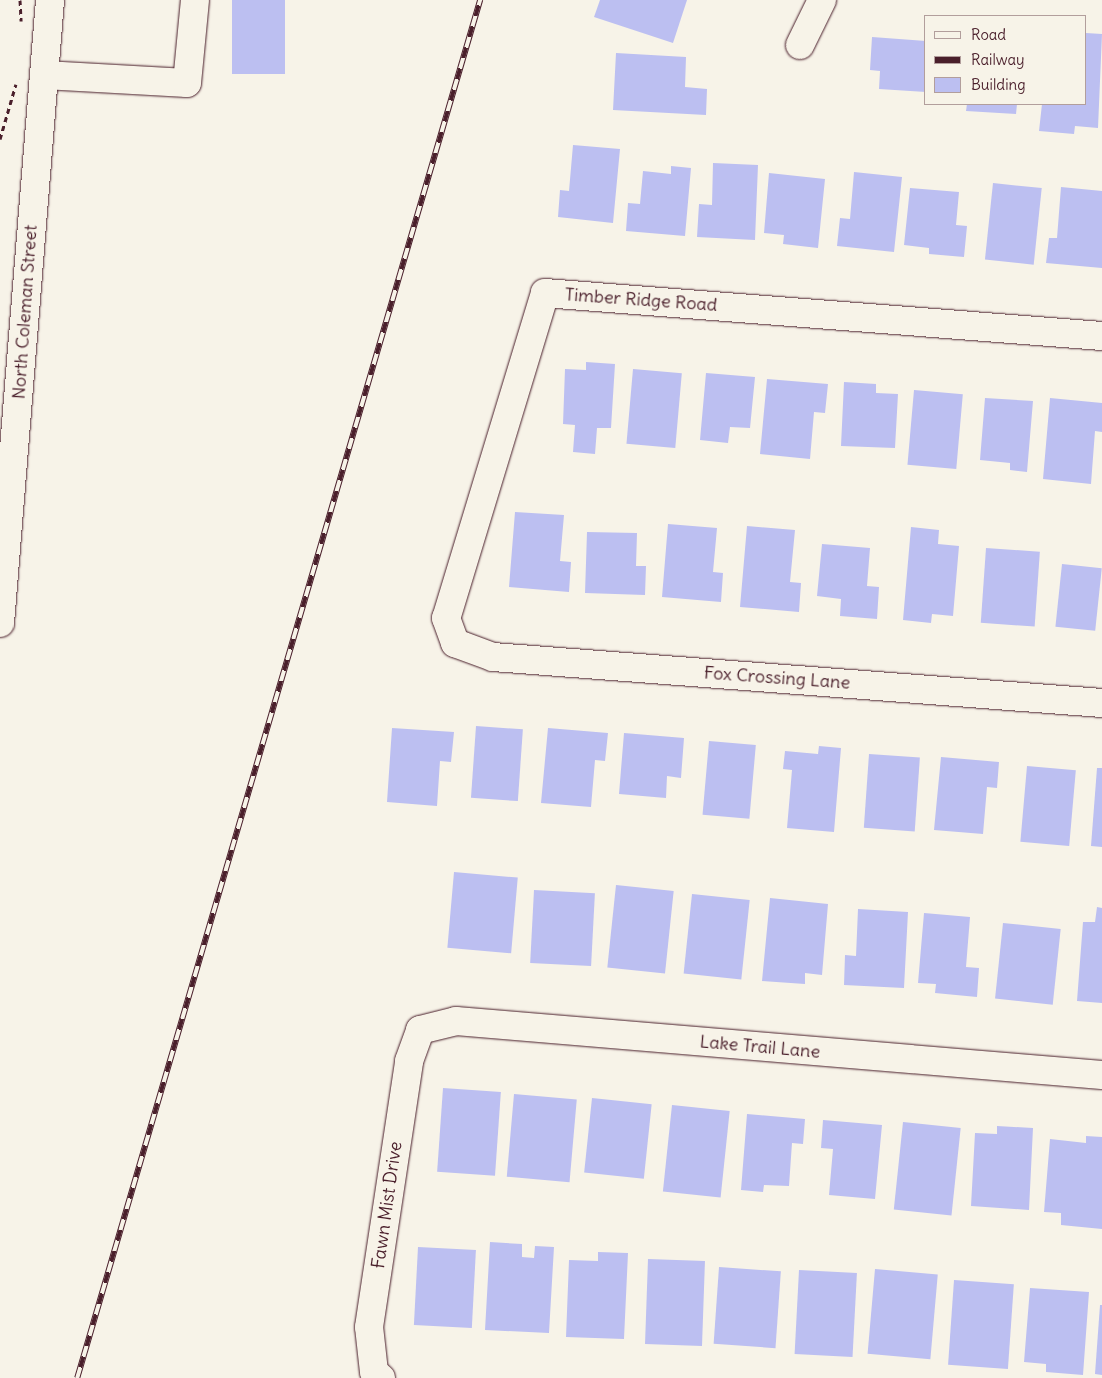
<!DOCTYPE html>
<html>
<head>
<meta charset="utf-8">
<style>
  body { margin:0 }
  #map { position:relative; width:1102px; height:1378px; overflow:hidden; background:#f7f3e8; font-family:Delius,sans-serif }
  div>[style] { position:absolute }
  .building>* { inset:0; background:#bcbff1; transform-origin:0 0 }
  .path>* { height:3px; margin-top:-1.5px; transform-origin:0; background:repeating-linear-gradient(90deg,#4a1f2b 0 5px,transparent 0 9px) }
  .roads { filter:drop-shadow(0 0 1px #4a1f2b) drop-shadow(0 0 1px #4a1f2b) }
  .minor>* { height:28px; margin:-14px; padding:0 14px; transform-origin:14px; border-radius:14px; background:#f7f3e8 }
  .rail>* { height:5.5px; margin-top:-2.75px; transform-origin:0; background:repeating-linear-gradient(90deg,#f7f3e8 0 11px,#4a1f2b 0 22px); box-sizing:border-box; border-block:1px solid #4a1f2b }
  span { translate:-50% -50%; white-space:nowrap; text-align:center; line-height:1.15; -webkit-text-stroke:5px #f7f3e8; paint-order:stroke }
  .street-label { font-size:18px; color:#4a1f2b }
  .legend { position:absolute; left:924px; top:15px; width:162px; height:90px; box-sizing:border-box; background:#f7f3e8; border:1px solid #b29e9c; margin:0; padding:6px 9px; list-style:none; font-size:15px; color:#4a1f2b }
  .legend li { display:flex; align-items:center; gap:10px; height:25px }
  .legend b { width:25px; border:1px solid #b29e9c }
</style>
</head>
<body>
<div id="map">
  <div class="building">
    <div style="left:232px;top:0;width:53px;height:74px"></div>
    <div style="clip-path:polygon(600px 0,687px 0,673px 43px,594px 17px)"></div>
    <div style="clip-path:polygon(1086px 33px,1102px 34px,1098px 128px,1075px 126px,1074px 134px,1039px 131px,1042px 104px,1086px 104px)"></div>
    <div style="clip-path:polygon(872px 37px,926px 41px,926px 92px,879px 89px,880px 71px,870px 70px)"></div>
    <div style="clip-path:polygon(616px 53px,686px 57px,685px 87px,707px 89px,706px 115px,613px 110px)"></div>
    <div style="clip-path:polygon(967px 104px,1017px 104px,1016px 114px,966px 111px)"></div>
    <div style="clip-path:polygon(573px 145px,620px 149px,613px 223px,558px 217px,560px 190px,569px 191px)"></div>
    <div style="clip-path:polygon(713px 163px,758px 165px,755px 240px,697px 237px,699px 204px,712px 205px)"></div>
    <div style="clip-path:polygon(671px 166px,691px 168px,685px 236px,626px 231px,628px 203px,640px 204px,643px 171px,671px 174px)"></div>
    <div style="clip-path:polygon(854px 172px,902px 177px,894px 252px,837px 246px,840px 218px,850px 219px)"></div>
    <div style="clip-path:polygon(769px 173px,825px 179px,818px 248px,783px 244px,784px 235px,764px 233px)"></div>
    <div style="left:993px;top:183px;width:49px;height:77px;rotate:6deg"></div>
    <div style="clip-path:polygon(1061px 187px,1102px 191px,1102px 268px,1046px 263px,1049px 238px,1057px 238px)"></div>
    <div style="clip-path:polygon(910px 188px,959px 192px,956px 225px,967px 226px,964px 257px,929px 254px,929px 248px,904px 245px)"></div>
    <div style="clip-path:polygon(586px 362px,615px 364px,611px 428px,597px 428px,595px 454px,573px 452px,575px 425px,563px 424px,565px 369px,586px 370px)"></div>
    <div style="left:633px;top:369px;width:49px;height:75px;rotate:5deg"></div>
    <div style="clip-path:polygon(706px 373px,755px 377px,750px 428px,730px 427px,728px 443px,700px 440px)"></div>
    <div style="clip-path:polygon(767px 379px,828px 384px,825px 413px,814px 412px,810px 459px,760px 454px)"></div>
    <div style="clip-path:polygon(844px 382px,876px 384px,876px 393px,898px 394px,895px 448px,841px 446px)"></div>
    <div style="left:914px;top:390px;width:49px;height:75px;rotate:5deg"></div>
    <div style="clip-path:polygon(985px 398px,1033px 401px,1027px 472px,1010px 470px,1010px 463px,980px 460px)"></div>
    <div style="clip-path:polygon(1050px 398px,1102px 403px,1102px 432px,1095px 431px,1091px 484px,1043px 479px)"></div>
    <div style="clip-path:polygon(515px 512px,564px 515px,560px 561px,571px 562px,569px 592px,509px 587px)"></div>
    <div style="clip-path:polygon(668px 524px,717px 528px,713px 572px,723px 573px,721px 602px,662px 597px)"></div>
    <div style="clip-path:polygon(747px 526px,795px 530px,790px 582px,801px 583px,799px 612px,740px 607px)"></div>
    <div style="clip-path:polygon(911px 527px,939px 530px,938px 544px,959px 546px,953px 616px,932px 614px,931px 623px,903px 620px)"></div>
    <div style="clip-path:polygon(587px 532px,637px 533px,636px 566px,646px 566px,645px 595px,585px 593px)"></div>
    <div style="clip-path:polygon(822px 544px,870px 548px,867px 586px,879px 587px,877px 619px,840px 616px,841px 599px,817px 596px)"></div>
    <div style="left:986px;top:548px;width:54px;height:75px;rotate:4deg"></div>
    <div style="left:1062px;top:564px;width:40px;height:63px;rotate:6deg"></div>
    <div style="left:476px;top:726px;width:47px;height:72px;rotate:4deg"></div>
    <div style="clip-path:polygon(392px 728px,454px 732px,451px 762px,440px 761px,437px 806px,387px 802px)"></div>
    <div style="clip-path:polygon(548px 728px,608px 733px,605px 761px,595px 760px,591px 807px,541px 803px)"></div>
    <div style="clip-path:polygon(624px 733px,684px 738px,681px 778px,667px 776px,666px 798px,619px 794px)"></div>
    <div style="left:709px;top:741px;width:47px;height:74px;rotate:5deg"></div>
    <div style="clip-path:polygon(819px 746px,841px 748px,834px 832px,787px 828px,792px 770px,783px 769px,785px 751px,818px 754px)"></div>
    <div style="left:869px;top:754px;width:51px;height:74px;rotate:4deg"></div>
    <div style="clip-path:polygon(941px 757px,999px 762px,997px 788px,987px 787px,983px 834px,934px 830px)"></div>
    <div style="left:1027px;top:766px;width:49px;height:76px;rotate:5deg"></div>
    <div style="clip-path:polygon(1097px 768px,1102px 768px,1102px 847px,1091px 846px)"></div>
    <div style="left:454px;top:872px;width:64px;height:76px;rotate:5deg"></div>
    <div style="left:616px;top:885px;width:58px;height:83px;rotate:6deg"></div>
    <div style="left:534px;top:890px;width:61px;height:73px;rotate:3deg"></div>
    <div style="left:692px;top:894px;width:58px;height:80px;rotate:6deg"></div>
    <div style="clip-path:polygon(770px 898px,828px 904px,822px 975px,805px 973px,805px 984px,762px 981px)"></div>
    <div style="clip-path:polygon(1097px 907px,1102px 908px,1102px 1003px,1077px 1001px,1083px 922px,1095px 922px)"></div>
    <div style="clip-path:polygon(858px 909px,908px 912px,904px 988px,844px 985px,845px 955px,856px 956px)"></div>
    <div style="clip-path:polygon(924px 913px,970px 917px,966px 967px,979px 968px,977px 997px,935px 993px,936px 984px,918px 983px)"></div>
    <div style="left:1003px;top:923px;width:58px;height:76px;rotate:6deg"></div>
    <div style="left:443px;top:1088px;width:58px;height:84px;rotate:4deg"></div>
    <div style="left:514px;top:1094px;width:63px;height:83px;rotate:5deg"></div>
    <div style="left:592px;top:1098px;width:60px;height:75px;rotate:6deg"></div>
    <div style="left:672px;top:1105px;width:58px;height:87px;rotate:6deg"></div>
    <div style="clip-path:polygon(747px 1114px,805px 1119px,803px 1144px,792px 1143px,789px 1186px,764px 1185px,763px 1192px,741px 1190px)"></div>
    <div style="clip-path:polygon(823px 1120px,882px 1125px,875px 1199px,829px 1195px,833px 1149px,821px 1148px)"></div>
    <div style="left:903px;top:1122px;width:58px;height:88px;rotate:6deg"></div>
    <div style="clip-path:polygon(997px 1126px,1033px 1128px,1029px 1210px,971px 1206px,975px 1133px,997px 1134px)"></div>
    <div style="clip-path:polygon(1086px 1136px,1102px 1137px,1102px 1229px,1061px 1225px,1061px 1213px,1044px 1212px,1050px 1139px,1086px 1143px)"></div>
    <div style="clip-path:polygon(490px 1242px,522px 1244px,522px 1257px,534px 1258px,535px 1246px,554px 1247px,549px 1333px,485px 1330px)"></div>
    <div style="left:418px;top:1247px;width:58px;height:78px;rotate:3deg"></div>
    <div style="clip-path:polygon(598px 1252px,628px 1253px,624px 1339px,566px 1337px,569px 1260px,598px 1261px)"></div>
    <div style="left:648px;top:1259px;width:57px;height:85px;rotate:2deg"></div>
    <div style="left:719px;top:1267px;width:62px;height:77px;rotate:4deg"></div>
    <div style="left:875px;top:1269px;width:63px;height:85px;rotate:5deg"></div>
    <div style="left:799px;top:1270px;width:58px;height:84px;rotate:3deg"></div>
    <div style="left:954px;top:1280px;width:60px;height:85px;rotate:4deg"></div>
    <div style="clip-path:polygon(1030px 1288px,1089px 1292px,1083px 1375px,1046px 1372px,1046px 1364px,1024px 1362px)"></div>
    <div style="clip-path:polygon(1100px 1305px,1102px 1305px,1102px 1375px,1095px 1374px)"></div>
  </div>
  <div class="path">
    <div style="left:20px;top:0;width:21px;rotate:87deg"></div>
    <div style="left:0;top:139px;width:57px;rotate:-73.8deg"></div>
  </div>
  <div class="roads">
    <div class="minor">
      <div style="left:800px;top:45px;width:50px;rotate:-63.9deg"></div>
      <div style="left:44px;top:75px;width:143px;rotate:3.2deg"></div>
      <div style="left:187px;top:83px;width:83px;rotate:-84.5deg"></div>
      <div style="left:1102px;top:336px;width:559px;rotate:-175.59deg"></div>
      <div style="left:545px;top:293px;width:340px;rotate:106.9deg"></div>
      <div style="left:446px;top:618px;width:27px;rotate:70deg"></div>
      <div style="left:455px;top:643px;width:40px;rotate:20.2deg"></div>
      <div style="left:493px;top:657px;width:611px;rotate:4.32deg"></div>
      <div style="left:0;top:623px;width:625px;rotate:-85.41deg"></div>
      <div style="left:381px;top:1378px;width:9px;rotate:-139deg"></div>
      <div style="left:374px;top:1372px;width:45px;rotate:-96.3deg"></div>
      <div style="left:369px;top:1327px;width:269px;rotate:-81.4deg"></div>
      <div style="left:409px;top:1061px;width:33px;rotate:-70deg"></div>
      <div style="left:420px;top:1030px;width:37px;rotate:-14deg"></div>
      <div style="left:456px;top:1021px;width:648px;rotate:4.78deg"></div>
    </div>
  </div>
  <div class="rail">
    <div style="left:77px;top:1378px;width:1436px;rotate:-73.7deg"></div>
  </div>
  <div class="street-label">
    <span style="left:641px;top:300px;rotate:4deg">Timber Ridge Road</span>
    <span style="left:25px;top:312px;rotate:-86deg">North Coleman Street</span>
    <span style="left:777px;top:678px;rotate:4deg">Fox Crossing Lane</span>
    <span style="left:760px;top:1047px;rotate:5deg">Lake Trail Lane</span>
    <span style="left:387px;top:1205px;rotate:-82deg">Fawn Mist Drive</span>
  </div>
  <ul class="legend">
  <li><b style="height:6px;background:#f7f3e8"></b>Road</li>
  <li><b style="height:6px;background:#4a1f2b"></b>Railway</li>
  <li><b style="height:14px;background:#bcbff1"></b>Building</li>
  </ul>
</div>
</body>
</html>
